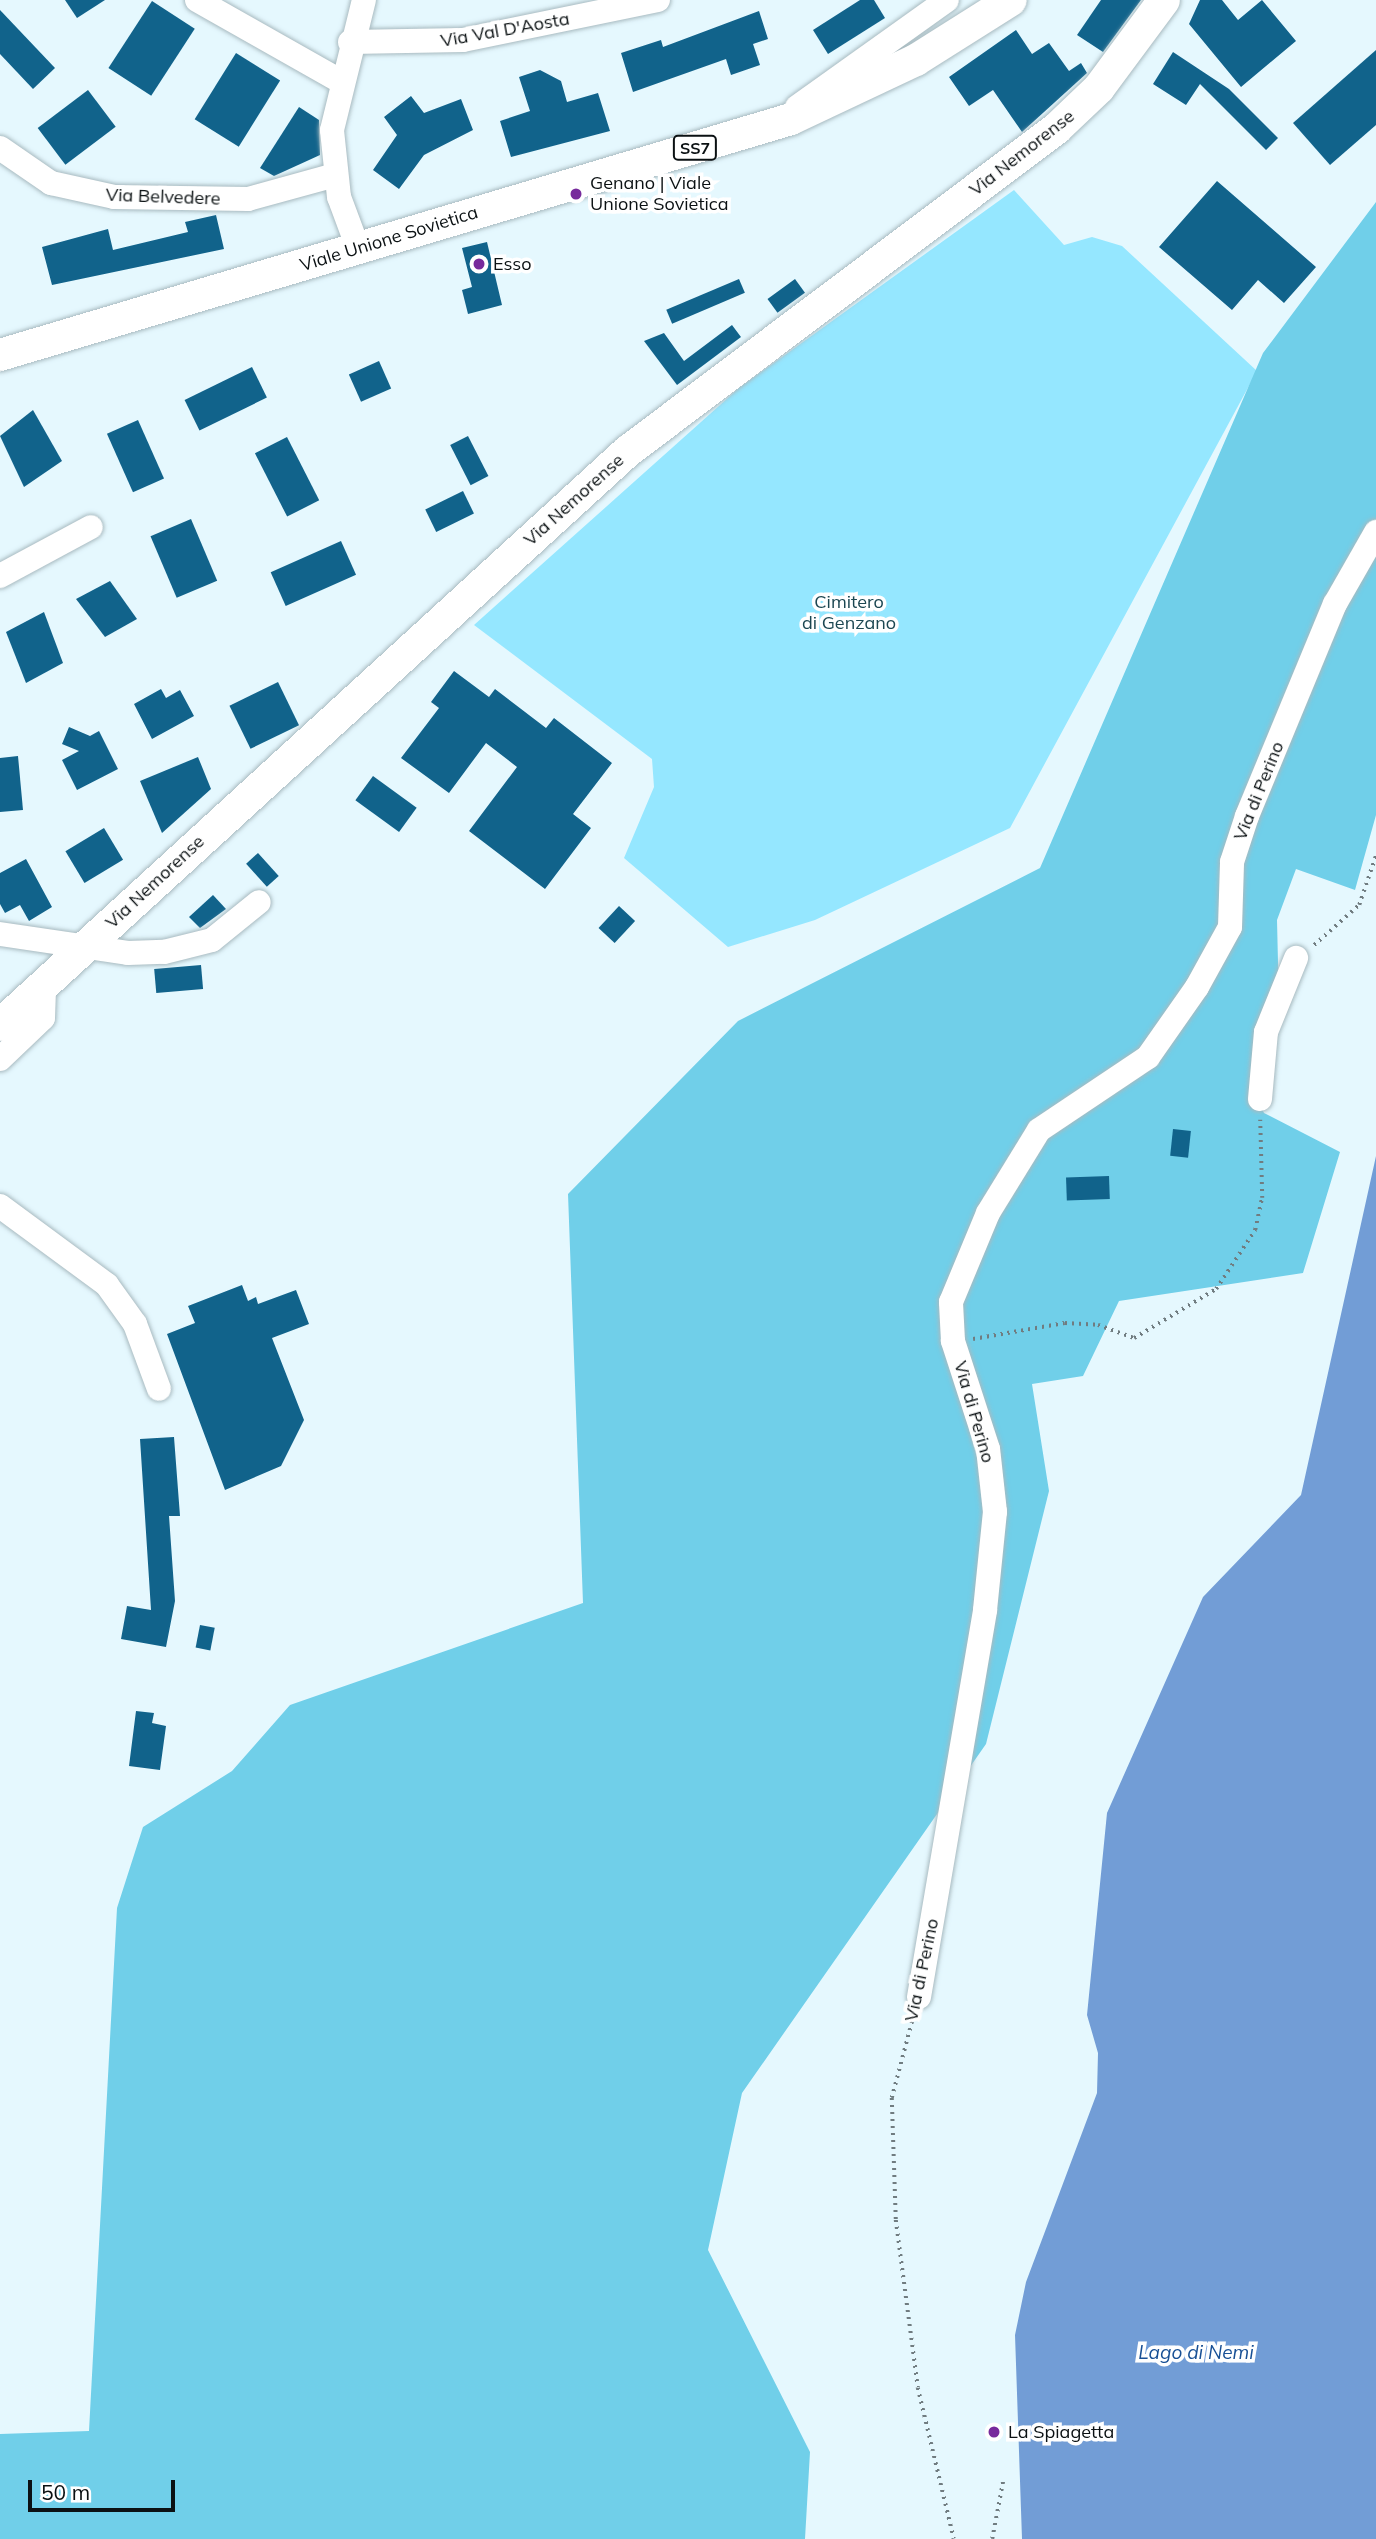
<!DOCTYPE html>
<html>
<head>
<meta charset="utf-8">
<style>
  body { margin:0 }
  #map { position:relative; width:1376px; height:2539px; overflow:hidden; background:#e5f8fe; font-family:Mulish,sans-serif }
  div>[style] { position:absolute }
  .green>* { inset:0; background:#95e7ff }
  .forest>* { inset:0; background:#70cfe9 }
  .water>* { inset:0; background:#729dd6 }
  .building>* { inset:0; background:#11638b; transform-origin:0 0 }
  .path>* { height:3.5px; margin-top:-1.75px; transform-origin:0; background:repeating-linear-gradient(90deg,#707c80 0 2px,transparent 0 7px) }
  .roads { filter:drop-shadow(0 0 2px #a8bac0) drop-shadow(0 0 2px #a8bac0) }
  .minor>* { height:24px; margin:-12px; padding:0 12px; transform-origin:12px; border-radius:12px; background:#fff }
  .major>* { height:32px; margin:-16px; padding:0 16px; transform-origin:16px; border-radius:16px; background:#fff }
  .dots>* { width:19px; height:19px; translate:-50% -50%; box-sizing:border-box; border:4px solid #fff; border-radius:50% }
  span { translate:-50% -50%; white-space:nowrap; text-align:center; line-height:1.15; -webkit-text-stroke:7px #fff; paint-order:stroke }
  .shield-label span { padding:2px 5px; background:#fff; border:2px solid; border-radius:5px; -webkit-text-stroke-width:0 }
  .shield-label { font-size:16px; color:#0b1113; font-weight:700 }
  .street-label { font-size:18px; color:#0b1113 }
  .poi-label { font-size:18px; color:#0b1113 }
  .left { translate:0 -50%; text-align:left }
  .park-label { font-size:18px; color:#1c4752 }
  .water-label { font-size:19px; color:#185095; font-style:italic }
  .scale { position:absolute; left:28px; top:2480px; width:147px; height:32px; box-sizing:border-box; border:4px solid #0b1113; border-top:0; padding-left:9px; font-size:21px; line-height:24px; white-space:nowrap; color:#0b1113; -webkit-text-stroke:5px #fff; paint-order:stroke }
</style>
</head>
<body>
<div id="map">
  <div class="green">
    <div style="clip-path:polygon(1014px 190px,1064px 245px,1092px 237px,1122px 246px,1257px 371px,1010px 828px,815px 920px,728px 947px,624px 858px,654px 787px,652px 759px,474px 625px,739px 388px)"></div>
  </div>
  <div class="forest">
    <div style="clip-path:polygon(1376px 202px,1376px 815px,1355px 890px,1296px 869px,1277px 920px,1279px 1005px,1252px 1089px,1264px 1113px,1340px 1152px,1303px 1273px,1119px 1301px,1083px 1376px,1032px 1384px,1049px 1491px,986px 1744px,742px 2093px,708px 2250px,810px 2452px,805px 2539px,0 2539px,0 2434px,89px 2431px,117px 1908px,143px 1827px,232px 1771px,290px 1705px,583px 1603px,568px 1194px,738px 1021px,1040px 868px,1263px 353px)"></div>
  </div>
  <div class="water">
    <div style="clip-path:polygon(1376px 1156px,1376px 2539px,1022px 2539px,1015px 2335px,1026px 2282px,1097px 2093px,1098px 2053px,1087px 2015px,1107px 1813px,1203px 1597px,1301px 1495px)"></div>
  </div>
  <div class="building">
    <div style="clip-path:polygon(65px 0,105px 0,77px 18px)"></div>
    <div style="clip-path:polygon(860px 0,874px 0,885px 18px,828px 54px,813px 30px)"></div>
    <div style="clip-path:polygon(1101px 0,1141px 0,1103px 52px,1077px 35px)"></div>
    <div style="clip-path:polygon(1200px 0,1222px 0,1238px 20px,1262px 0,1296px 41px,1241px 87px,1189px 24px)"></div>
    <div style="left:152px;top:1px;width:51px;height:80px;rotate:33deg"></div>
    <div style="clip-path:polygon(0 10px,55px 68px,33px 89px,0 54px)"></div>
    <div style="clip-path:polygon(759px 11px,768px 39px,753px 44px,760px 65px,731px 75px,726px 59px,633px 92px,621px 53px,661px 40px,663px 47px)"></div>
    <div style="clip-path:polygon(1016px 30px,1032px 54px,1049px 43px,1069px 71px,1081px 63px,1087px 73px,1022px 132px,993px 90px,969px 106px,949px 77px)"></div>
    <div style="clip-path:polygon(1376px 50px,1376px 125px,1330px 165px,1293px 123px)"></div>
    <div style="clip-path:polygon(1173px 52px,1229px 89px,1278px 138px,1266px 150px,1200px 84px,1186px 105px,1153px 84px)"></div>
    <div style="left:236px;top:53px;width:52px;height:78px;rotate:32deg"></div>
    <div style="clip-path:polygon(540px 70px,561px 81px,567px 102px,598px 93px,610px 131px,511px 157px,500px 121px,530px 111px,519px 77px)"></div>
    <div style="left:88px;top:90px;width:46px;height:63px;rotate:53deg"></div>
    <div style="clip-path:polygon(411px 96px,424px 113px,461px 99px,473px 130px,424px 155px,399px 189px,373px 170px,397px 135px,384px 117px)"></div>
    <div style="clip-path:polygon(299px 107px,319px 120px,320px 155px,274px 176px,260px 168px)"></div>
    <div style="clip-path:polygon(1217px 181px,1316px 267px,1284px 303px,1258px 280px,1232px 310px,1159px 247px)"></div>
    <div style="clip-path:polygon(216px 215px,224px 249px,52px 285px,42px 247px,108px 229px,113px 250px,188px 232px,185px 222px)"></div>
    <div style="clip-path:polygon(487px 242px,502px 305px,468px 314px,462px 290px,472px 287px,462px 248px)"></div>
    <div style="left:739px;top:279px;width:15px;height:79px;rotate:67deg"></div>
    <div style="left:795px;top:279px;width:17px;height:34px;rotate:54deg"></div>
    <div style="clip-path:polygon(732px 325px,741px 337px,677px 385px,644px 341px,664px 333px,684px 361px)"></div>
    <div style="left:379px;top:361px;width:30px;height:33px;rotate:66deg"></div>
    <div style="left:252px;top:367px;width:34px;height:75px;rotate:64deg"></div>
    <div style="clip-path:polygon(33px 410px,62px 461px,24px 487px,0 436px)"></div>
    <div style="left:138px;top:420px;width:64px;height:34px;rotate:66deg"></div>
    <div style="left:468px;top:436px;width:45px;height:20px;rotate:63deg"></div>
    <div style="left:287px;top:437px;width:71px;height:36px;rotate:63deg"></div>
    <div style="left:463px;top:491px;width:25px;height:42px;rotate:64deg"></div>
    <div style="left:191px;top:519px;width:67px;height:44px;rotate:67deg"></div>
    <div style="left:341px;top:541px;width:37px;height:77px;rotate:66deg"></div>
    <div style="clip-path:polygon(110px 581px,137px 619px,105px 637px,76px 599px)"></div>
    <div style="clip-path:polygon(44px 612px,63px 663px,26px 683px,6px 632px)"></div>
    <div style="clip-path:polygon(454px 671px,489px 697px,495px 689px,546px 728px,554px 718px,612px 763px,573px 814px,591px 828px,545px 889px,469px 831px,517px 767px,486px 743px,449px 793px,401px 758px,439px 708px,431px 702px)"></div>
    <div style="left:278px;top:682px;width:48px;height:54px;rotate:64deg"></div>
    <div style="clip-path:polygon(161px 689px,166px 698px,180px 690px,194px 716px,152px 739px,134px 704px)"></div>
    <div style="clip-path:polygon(69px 727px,90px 736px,99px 731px,118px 769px,77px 790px,62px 760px,79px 751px,62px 744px)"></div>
    <div style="clip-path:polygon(18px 756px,23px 810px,0 812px,0 758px)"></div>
    <div style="clip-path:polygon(198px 757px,211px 789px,162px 833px,140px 781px)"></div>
    <div style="left:373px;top:776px;width:54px;height:30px;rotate:36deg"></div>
    <div style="left:104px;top:828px;width:37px;height:45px;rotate:59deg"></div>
    <div style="left:258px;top:853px;width:31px;height:16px;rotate:48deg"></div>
    <div style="clip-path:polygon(26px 859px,52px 907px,29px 921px,20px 905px,5px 913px,0 904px,0 873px)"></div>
    <div style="clip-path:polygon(213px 895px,226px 909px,200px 928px,189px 917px)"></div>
    <div style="left:619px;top:906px;width:22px;height:30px;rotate:43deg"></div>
    <div style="left:201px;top:965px;width:24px;height:47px;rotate:85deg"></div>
    <div style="left:1173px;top:1129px;width:18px;height:27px;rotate:6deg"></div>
    <div style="left:1109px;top:1176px;width:23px;height:43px;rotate:88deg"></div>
    <div style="clip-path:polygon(242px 1285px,248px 1301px,256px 1297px,258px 1304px,296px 1290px,309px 1324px,272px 1338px,304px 1420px,281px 1466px,225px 1490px,167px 1334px,195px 1323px,188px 1306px)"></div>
    <div style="clip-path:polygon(174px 1437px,180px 1516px,169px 1516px,175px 1601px,166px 1647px,121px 1639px,127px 1606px,151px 1610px,140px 1439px)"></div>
    <div style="left:200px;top:1625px;width:15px;height:23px;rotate:11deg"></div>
    <div style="clip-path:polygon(136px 1711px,154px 1713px,152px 1723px,166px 1726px,160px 1770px,129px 1766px)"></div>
  </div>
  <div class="path">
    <div style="left:1314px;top:945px;width:60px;rotate:-41.6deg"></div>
    <div style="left:1359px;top:905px;width:53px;rotate:-71.2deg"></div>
    <div style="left:973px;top:1339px;width:93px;rotate:-9.9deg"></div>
    <div style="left:1065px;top:1323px;width:33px;rotate:3deg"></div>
    <div style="left:1098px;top:1325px;width:38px;rotate:20deg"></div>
    <div style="left:1134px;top:1338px;width:96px;rotate:-30.9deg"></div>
    <div style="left:1216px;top:1289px;width:71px;rotate:-56.5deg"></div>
    <div style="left:1255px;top:1230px;width:33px;rotate:-78deg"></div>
    <div style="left:1262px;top:1198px;width:78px;rotate:-91.5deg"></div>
    <div style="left:914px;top:2015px;width:86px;rotate:104.8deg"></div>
    <div style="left:892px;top:2098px;width:122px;rotate:88.1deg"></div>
    <div style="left:896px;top:2220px;width:169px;rotate:82.5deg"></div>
    <div style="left:918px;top:2388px;width:155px;rotate:76.6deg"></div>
    <div style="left:992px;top:2539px;width:59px;rotate:-79.3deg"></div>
  </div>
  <div class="roads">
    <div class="minor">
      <div style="left:197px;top:0;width:164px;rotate:29.5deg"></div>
      <div style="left:350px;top:42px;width:113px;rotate:-1deg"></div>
      <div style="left:463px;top:40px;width:199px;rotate:-11.6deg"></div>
      <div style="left:797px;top:107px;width:184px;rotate:-35.5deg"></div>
      <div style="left:0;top:148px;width:62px;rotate:34.5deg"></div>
      <div style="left:51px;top:183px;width:65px;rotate:12.5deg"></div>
      <div style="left:114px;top:197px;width:134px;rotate:0.9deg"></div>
      <div style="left:248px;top:199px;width:90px;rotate:-15.4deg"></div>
      <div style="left:358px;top:248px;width:54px;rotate:-110.4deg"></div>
      <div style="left:339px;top:197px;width:67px;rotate:-96deg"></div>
      <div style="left:332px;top:130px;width:134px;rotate:-76.2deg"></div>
      <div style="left:0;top:576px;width:103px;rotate:-28.3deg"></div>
      <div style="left:0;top:934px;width:129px;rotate:8.4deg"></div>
      <div style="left:128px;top:953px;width:36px;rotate:-2deg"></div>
      <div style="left:164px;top:952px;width:49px;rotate:-14deg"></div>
      <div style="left:212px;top:940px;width:60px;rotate:-39deg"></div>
      <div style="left:0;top:1059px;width:59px;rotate:-43.6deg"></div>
      <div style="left:43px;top:1018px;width:33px;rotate:-88deg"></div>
      <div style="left:1260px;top:1099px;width:67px;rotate:-84.9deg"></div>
      <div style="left:1266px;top:1032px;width:80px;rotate:-67.9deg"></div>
      <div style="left:0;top:1206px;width:133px;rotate:36.4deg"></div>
      <div style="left:107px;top:1285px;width:48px;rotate:54.3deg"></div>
      <div style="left:135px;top:1324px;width:69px;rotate:69.7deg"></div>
      <div style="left:919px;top:1997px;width:393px;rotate:-80.3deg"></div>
      <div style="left:985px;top:1610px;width:99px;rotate:-84.2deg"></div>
      <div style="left:995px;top:1512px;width:63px;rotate:-96.3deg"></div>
      <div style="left:988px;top:1449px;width:114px;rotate:-108deg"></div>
      <div style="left:953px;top:1341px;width:39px;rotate:-93deg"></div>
      <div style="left:951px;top:1302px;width:96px;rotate:-67.4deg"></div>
      <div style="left:988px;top:1213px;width:97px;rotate:-58.4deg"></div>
      <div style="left:1039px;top:1130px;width:131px;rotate:-33.8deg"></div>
      <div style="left:1148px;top:1057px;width:85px;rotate:-55deg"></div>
      <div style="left:1197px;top:987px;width:68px;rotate:-61.2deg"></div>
      <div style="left:1230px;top:927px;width:65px;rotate:-88.2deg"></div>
      <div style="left:1232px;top:862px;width:48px;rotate:-71.9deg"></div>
      <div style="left:1247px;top:816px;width:230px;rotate:-67.5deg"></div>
      <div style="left:1335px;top:604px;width:83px;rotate:-60.3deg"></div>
    </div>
    <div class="major">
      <div style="left:0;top:355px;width:825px;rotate:-16.61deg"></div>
      <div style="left:791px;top:119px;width:138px;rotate:-25.3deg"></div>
      <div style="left:916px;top:60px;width:112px;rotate:-32.3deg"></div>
      <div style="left:0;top:1025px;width:851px;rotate:-42.43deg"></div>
      <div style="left:628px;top:451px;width:536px;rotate:-36.96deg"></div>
      <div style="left:1056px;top:129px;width:59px;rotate:-43.6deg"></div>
      <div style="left:1099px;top:88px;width:109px;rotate:-53.5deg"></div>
    </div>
  </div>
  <div class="dots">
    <div style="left:576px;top:194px;background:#772a9c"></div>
    <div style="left:479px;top:264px;background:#772a9c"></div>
    <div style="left:994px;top:2432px;background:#772a9c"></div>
  </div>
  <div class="shield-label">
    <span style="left:695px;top:148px">SS7</span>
  </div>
  <div class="street-label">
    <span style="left:505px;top:30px;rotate:-10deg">Via Val D'Aosta</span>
    <span style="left:1022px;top:153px;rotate:-38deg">Via Nemorense</span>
    <span style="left:163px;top:197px;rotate:2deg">Via Belvedere</span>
    <span style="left:389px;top:239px;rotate:-17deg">Viale Unione Sovietica</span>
    <span style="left:574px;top:500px;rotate:-42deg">Via Nemorense</span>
    <span style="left:1259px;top:791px;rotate:-68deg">Via di Perino</span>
    <span style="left:155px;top:882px;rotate:-43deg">Via Nemorense</span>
    <span style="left:974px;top:1412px;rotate:74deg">Via di Perino</span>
    <span style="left:922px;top:1970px;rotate:-78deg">Via di Perino</span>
  </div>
  <div class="poi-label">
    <span class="left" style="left:590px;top:194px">Genano | Viale<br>Unione Sovietica</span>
    <span class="left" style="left:493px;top:264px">Esso</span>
    <span class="left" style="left:1008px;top:2432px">La Spiagetta</span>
  </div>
  <div class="park-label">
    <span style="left:849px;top:613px">Cimitero<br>di Genzano</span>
  </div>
  <div class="water-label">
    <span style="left:1196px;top:2353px">Lago di Nemi</span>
  </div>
  <div class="scale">50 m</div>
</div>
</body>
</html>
